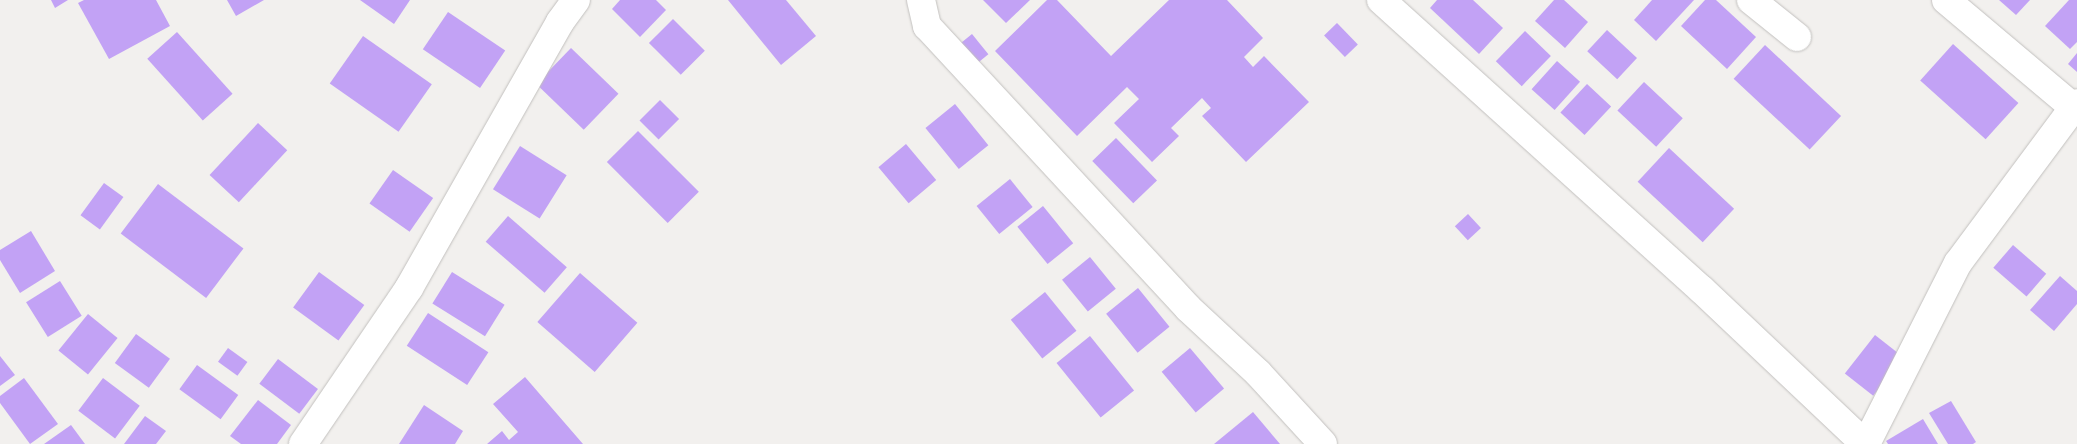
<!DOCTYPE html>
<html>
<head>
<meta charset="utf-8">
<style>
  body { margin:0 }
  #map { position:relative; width:2077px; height:444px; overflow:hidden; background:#f2f0ee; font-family:"DM Sans",sans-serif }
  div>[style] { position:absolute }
  .building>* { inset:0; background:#c2a2f5; transform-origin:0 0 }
  .roads { filter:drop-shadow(0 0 1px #c2c0be) drop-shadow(0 0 1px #c2c0be) }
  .minor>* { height:28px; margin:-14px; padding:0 14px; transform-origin:14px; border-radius:14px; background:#fff }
  .tertiary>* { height:28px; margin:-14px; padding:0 14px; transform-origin:14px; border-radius:14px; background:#fff }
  span { translate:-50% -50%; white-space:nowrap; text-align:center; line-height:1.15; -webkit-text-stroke:4.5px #fffefc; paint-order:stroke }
</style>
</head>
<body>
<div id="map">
  <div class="building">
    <div style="clip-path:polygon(51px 0,68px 0,55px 8px)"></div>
    <div style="clip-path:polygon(84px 0,156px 0,170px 26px,109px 59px,78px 3px)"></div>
    <div style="clip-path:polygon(227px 0,264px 0,236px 16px)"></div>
    <div style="clip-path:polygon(360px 0,410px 0,394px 24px)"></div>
    <div style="clip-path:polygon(620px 0,656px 0,666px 10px,640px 37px,612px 9px)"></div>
    <div style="clip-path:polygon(728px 0,786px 0,816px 36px,781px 65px)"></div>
    <div style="clip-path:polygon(983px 0,1030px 0,1006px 23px)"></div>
    <div style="clip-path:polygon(1047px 0,1057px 0,1111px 56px,1169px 0,1227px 0,1263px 38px,1244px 57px,1253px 67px,1264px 56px,1309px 102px,1246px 162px,1202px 116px,1211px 108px,1202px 98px,1171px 128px,1179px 136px,1152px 162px,1114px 123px,1139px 99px,1127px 87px,1077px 136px,995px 51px)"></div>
    <div style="clip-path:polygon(1437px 0,1473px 0,1503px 28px,1479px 54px,1430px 8px)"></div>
    <div style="clip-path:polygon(1554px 0,1564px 0,1588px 22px,1565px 48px,1535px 21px)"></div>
    <div style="clip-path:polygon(1652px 0,1694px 0,1656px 41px,1634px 20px)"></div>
    <div style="clip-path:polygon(1705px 0,1716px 0,1756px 37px,1727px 69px,1681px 26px)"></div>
    <div style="clip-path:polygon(1999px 0,2030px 0,2016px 15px)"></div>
    <div style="clip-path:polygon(2069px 0,2077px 0,2077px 42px,2070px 49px,2045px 26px)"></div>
    <div style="left:448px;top:12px;width:69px;height:45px;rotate:34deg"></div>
    <div style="left:673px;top:19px;width:45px;height:34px;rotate:45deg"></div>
    <div style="left:1337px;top:23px;width:30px;height:18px;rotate:46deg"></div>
    <div style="left:1607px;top:30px;width:41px;height:29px;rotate:43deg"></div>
    <div style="left:1525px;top:31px;width:36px;height:42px;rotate:44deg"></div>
    <div style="left:177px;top:32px;width:83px;height:40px;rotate:48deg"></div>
    <div style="left:972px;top:34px;width:26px;height:19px;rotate:51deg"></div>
    <div style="left:363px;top:36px;width:84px;height:58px;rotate:35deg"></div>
    <div style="left:1953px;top:44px;width:88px;height:49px;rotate:42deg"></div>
    <div style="left:1765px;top:45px;width:104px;height:46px;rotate:43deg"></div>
    <div style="left:571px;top:48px;width:66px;height:50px;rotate:44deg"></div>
    <div style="clip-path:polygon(2077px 53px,2077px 72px,2068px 64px)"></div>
    <div style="left:1557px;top:61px;width:31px;height:38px;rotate:42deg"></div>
    <div style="left:1644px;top:82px;width:53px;height:39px;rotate:43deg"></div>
    <div style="left:1587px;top:84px;width:33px;height:39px;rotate:43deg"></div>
    <div style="left:660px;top:100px;width:27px;height:29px;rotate:45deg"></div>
    <div style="left:955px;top:104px;width:53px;height:38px;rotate:51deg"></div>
    <div style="left:258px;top:123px;width:40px;height:71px;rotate:43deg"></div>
    <div style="left:638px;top:131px;width:86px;height:44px;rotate:45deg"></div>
    <div style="left:1116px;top:138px;width:59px;height:33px;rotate:46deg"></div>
    <div style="left:906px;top:144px;width:47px;height:36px;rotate:50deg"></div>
    <div style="left:520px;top:146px;width:55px;height:51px;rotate:32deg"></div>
    <div style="left:1669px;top:148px;width:89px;height:46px;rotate:43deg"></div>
    <div style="left:393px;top:170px;width:49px;height:41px;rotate:35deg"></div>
    <div style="left:1010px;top:179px;width:36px;height:43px;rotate:51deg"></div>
    <div style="left:104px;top:183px;width:24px;height:40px;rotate:36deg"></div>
    <div style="left:158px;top:184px;width:107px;height:62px;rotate:37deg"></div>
    <div style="left:1043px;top:206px;width:48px;height:33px;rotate:51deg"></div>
    <div style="left:1468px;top:214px;width:19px;height:18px;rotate:47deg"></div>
    <div style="left:508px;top:216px;width:78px;height:34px;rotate:41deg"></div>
    <div style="clip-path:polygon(31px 231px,55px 271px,20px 293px,0 260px,0 250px)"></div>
    <div style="left:2013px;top:245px;width:44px;height:30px;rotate:41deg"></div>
    <div style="left:1090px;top:257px;width:41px;height:36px;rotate:51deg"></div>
    <div style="left:319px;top:272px;width:56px;height:44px;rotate:36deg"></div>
    <div style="left:452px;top:272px;width:62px;height:37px;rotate:32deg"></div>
    <div style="left:580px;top:273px;width:76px;height:65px;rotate:41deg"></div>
    <div style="clip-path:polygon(2060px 276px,2077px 291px,2077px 304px,2054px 331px,2030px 310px)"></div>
    <div style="left:60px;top:281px;width:41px;height:40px;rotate:58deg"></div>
    <div style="left:1138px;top:288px;width:50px;height:41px;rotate:51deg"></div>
    <div style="left:1045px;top:292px;width:50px;height:44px;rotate:51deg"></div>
    <div style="left:428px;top:313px;width:72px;height:39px;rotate:33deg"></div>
    <div style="left:88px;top:314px;width:38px;height:47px;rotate:39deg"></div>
    <div style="left:136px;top:334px;width:42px;height:36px;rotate:36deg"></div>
    <div style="left:1875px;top:335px;width:36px;height:49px;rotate:38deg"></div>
    <div style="left:1090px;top:336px;width:70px;height:43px;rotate:51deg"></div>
    <div style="left:228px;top:348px;width:24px;height:17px;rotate:36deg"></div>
    <div style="left:1190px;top:348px;width:53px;height:37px;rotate:50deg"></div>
    <div style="clip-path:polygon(0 356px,15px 375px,0 386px)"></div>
    <div style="left:278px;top:359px;width:50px;height:31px;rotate:37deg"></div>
    <div style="left:197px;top:365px;width:51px;height:30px;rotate:36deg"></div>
    <div style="clip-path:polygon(525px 377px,583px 444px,487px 444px,502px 431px,509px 440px,518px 432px,493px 404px)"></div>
    <div style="clip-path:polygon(24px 378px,58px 424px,30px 444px,0 403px,0 396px)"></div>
    <div style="left:103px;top:378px;width:46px;height:41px;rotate:37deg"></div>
    <div style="clip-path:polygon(258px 400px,291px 425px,277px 444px,241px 444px,230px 436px)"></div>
    <div style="clip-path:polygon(1951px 401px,1976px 442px,1973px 444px,1948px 444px,1929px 413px)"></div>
    <div style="clip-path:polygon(424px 405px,463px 431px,455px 444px,399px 444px)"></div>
    <div style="clip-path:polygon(1253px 412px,1280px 444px,1214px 444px)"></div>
    <div style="clip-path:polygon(145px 416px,166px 431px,156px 444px,124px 444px)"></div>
    <div style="clip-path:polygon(1923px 419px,1938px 444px,1888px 444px,1886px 441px)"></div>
    <div style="clip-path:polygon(71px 425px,85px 444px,44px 444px)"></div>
  </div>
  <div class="roads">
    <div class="minor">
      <div style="left:921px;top:0;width:27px;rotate:77deg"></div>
      <div style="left:927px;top:26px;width:384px;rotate:47.2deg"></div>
      <div style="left:1188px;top:308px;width:96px;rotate:42.9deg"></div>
      <div style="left:1258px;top:373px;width:96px;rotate:47.5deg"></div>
      <div style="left:1381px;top:0;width:431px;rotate:42.1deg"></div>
      <div style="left:1701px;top:289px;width:226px;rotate:43.4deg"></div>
      <div style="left:1751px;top:0;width:59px;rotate:38.8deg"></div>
      <div style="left:1946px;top:0;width:166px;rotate:40.1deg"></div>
      <div style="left:1866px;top:444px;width:203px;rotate:-63.1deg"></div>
      <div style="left:1958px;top:263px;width:199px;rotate:-53.4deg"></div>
    </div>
    <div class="tertiary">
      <div style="left:303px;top:444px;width:189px;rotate:-55.8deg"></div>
      <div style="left:409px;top:288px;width:306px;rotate:-60.4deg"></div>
      <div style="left:560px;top:22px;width:27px;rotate:-54deg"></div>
    </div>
  </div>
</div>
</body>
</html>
